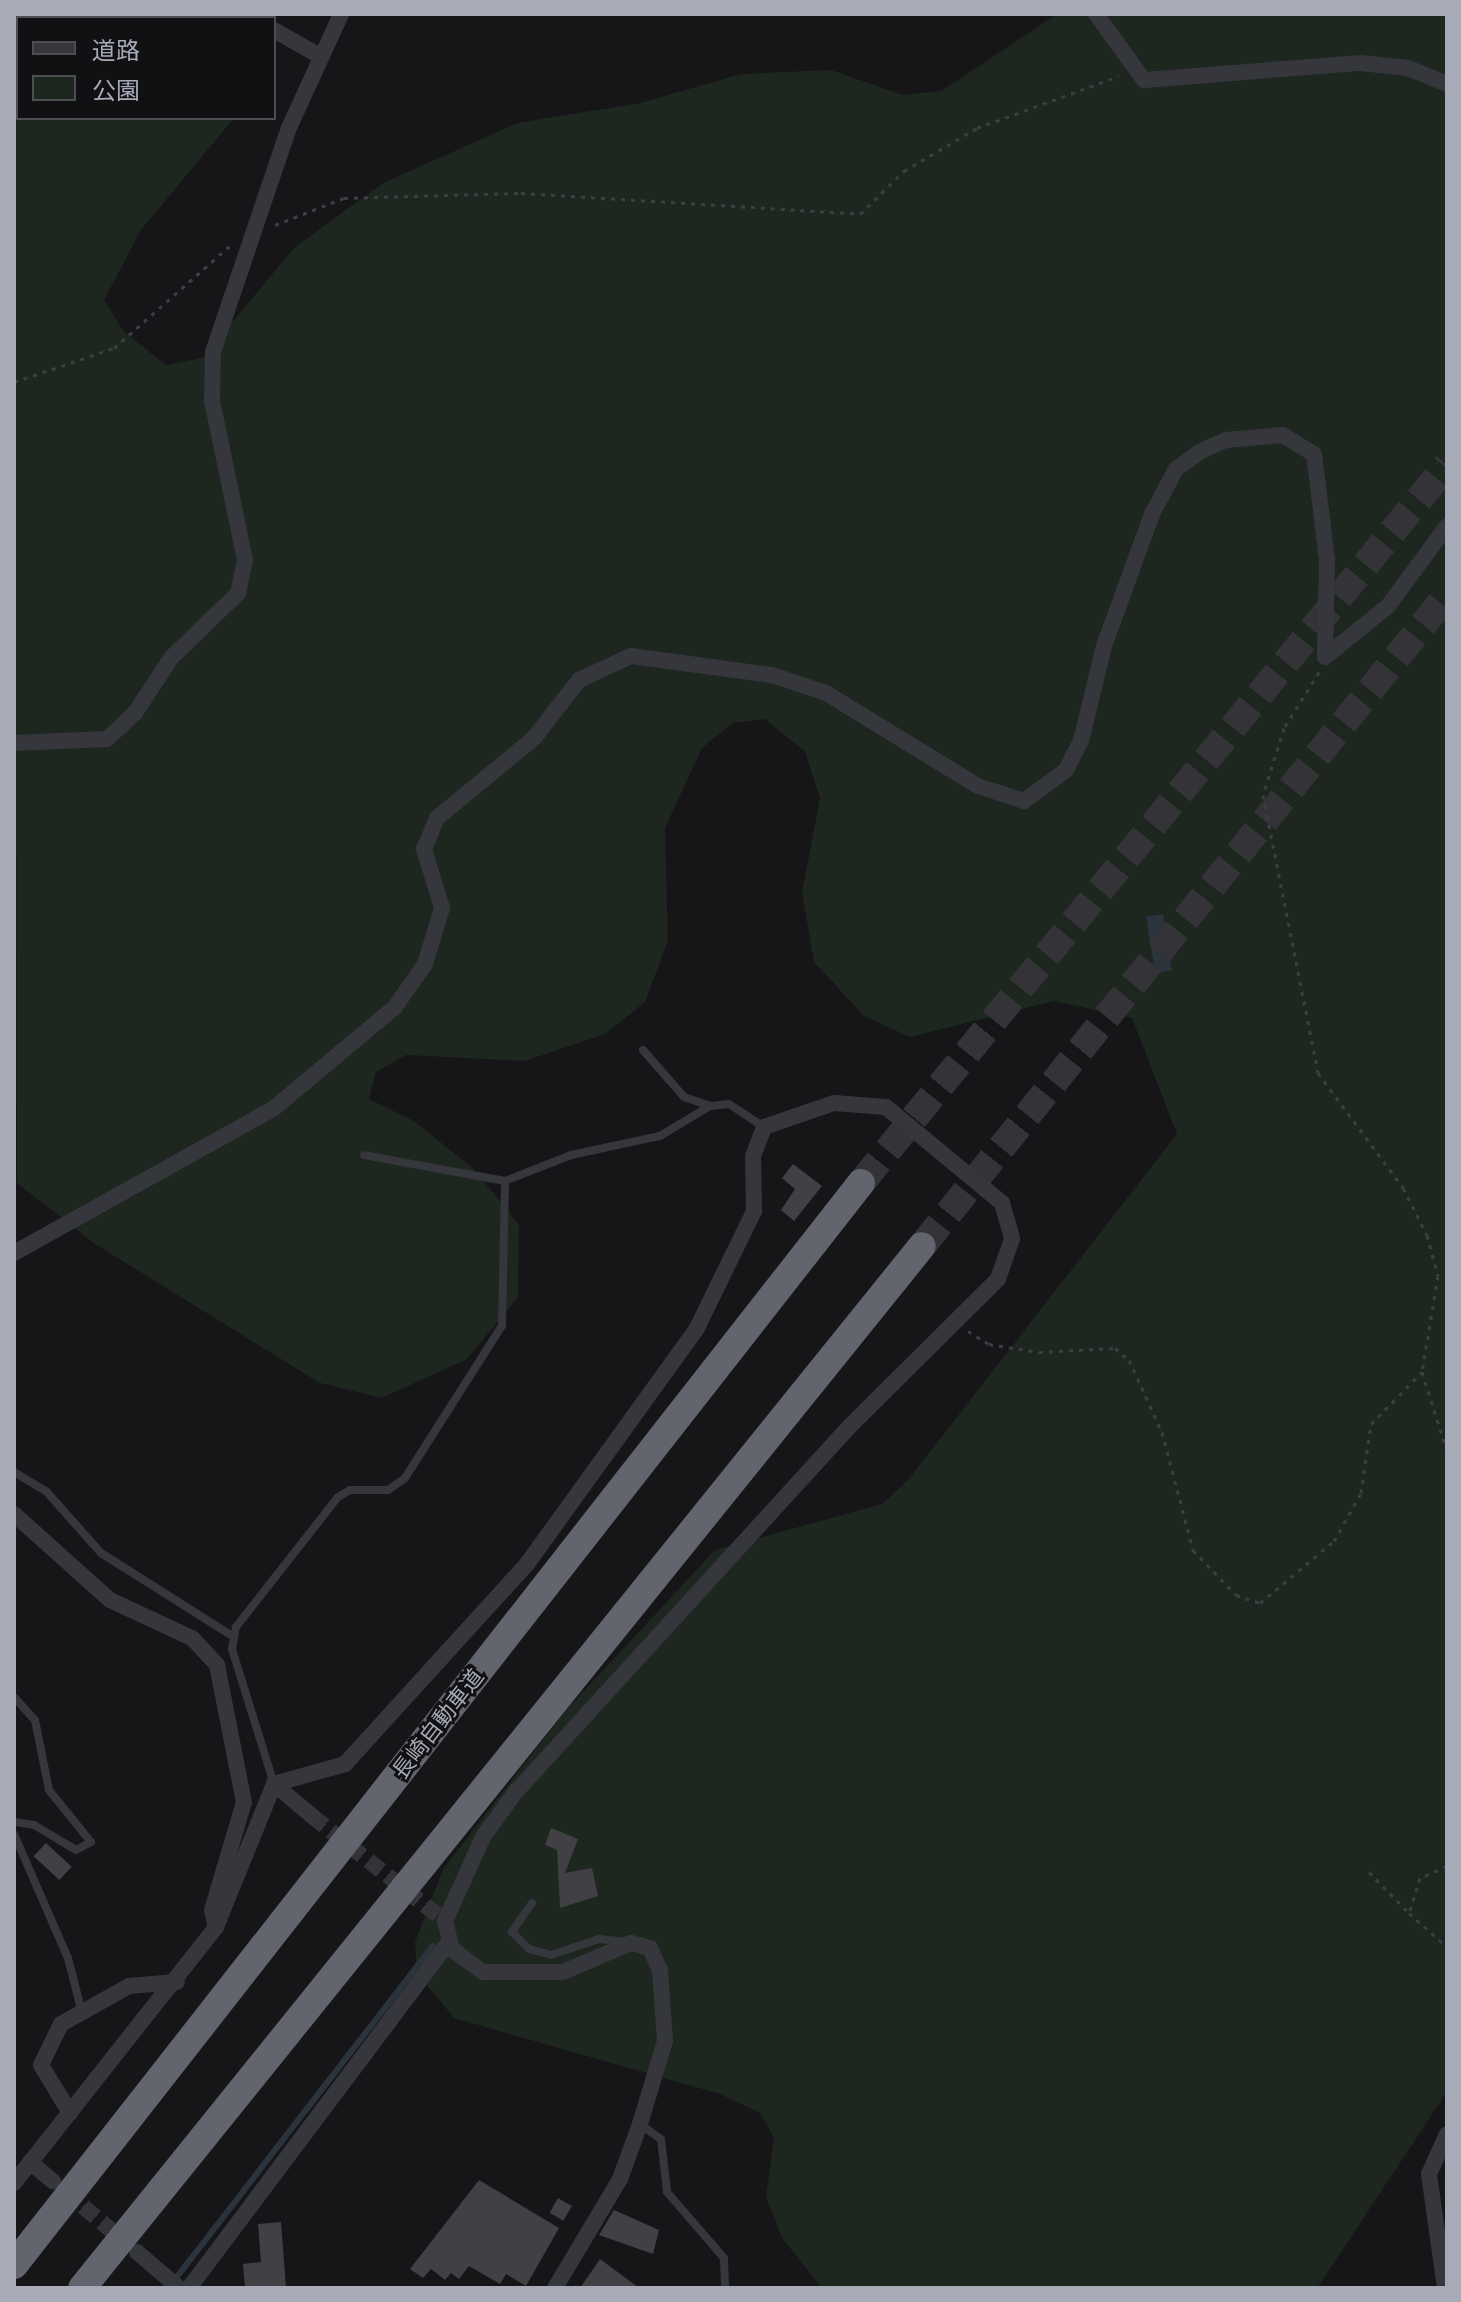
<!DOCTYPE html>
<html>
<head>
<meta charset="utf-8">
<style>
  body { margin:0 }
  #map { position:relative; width:1461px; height:2302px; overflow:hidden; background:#161518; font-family:Signika,"Noto Sans JP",sans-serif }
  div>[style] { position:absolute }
  .green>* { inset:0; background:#1d261f; transform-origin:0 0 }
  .water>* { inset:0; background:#2b343c; transform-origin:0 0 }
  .stream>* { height:6px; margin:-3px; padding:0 3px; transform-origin:3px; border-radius:3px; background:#2b343c }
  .building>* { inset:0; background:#404045; transform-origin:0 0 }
  .street-tunnel>* { height:16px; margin-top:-8px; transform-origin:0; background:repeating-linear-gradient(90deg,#333338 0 16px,transparent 0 24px) }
  .highway-tunnel>* { height:28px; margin-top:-14px; transform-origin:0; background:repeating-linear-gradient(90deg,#333338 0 28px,transparent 0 42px) }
  .path>* { height:3px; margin-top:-1.5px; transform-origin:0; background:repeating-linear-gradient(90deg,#3c3e44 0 4px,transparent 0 10px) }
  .lane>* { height:8px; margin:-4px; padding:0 4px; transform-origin:4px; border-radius:4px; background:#36373d }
  .street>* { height:16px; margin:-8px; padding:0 8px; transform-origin:8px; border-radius:8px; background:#36373d }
  .highway>* { height:28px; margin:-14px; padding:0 14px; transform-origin:14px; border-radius:14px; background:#62656e }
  span { translate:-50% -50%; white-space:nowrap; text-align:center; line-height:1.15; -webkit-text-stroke:6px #111013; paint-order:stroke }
  .street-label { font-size:22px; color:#a7abb8 }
  .frame { position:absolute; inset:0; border:16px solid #a7abb8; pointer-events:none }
  .legend { position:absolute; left:16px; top:16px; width:260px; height:104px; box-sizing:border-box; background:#111013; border:2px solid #4d4e55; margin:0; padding:10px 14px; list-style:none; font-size:24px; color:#a7abb8 }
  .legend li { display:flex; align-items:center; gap:16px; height:40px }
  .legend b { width:40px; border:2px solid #4d4e55 }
</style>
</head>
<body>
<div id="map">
  <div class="green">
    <div style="clip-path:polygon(14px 14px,29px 18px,18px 18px,18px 118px,234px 118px,141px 230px,104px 300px,124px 332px,166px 365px,202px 358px,295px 247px,383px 183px,517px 123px,640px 103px,741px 74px,831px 70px,903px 95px,941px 91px,1057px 14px,1447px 14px,1447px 2092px,1317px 2288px,822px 2288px,782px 2238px,766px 2197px,774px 2138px,760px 2113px,720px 2094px,454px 2018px,417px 1973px,415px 1942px,443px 1869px,566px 1710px,715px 1550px,882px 1504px,908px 1480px,1177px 1134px,1132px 1018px,1054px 1001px,910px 1037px,864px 1016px,814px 962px,802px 892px,820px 798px,805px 752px,765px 719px,733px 723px,702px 748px,665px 828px,668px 941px,645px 1002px,605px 1034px,525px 1061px,406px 1055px,376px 1072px,369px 1099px,414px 1121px,473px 1168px,519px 1225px,518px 1297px,467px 1359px,382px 1398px,320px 1383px,95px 1244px,17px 1183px)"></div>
    <div style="left:114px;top:14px;width:105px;height:6px"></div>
  </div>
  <div class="water">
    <div style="left:1163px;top:914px;width:57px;height:17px;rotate:81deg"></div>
  </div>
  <div class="stream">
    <div style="left:173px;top:2282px;width:425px;rotate:-52.3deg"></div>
  </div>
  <div class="building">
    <div style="clip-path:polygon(793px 1164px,822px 1186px,794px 1221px,781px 1210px,795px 1189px,782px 1178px)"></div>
    <div style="clip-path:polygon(551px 1828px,578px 1839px,565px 1873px,592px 1868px,598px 1896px,560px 1908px,557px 1850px,545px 1845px)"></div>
    <div style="left:46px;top:1843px;width:35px;height:18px;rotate:43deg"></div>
    <div style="clip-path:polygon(479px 2180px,559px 2228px,526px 2286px,506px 2274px,500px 2284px,469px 2266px,459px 2279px,451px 2273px,445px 2280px,431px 2269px,423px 2278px,410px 2269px)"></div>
    <div style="left:558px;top:2198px;width:16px;height:17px;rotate:30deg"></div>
    <div style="clip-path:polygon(614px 2210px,659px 2230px,653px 2254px,599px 2235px)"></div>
    <div style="clip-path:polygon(281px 2222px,286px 2288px,245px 2288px,243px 2264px,261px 2262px,258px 2224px)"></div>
    <div style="clip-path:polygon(600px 2259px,639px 2288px,580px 2288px)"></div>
  </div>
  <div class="street-tunnel">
    <div style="left:312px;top:1816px;width:169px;rotate:38.3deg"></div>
    <div style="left:65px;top:2191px;width:80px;rotate:40.4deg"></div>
  </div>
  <div class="highway-tunnel">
    <div style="left:861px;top:1183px;width:927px;rotate:-50.78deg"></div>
    <div style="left:922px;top:1246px;width:836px;rotate:-51.12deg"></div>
  </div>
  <div class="path">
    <div style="left:275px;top:225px;width:74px;rotate:-21.4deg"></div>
    <div style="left:344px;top:198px;width:177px;rotate:-1.6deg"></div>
    <div style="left:521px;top:193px;width:340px;rotate:3.5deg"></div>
    <div style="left:860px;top:214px;width:62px;rotate:-44.3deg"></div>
    <div style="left:904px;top:171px;width:85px;rotate:-30.5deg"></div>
    <div style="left:977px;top:128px;width:151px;rotate:-20.1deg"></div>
    <div style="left:14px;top:382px;width:106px;rotate:-18.8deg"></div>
    <div style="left:114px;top:348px;width:157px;rotate:-41.4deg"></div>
    <div style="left:1319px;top:672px;width:66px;rotate:122deg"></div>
    <div style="left:1284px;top:728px;width:70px;rotate:107.4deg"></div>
    <div style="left:1263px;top:795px;width:283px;rotate:78.8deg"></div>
    <div style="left:1318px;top:1073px;width:143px;rotate:53.5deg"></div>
    <div style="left:1403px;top:1188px;width:53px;rotate:62.9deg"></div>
    <div style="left:1427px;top:1235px;width:42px;rotate:75deg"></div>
    <div style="left:1438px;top:1276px;width:97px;rotate:99.5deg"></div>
    <div style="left:968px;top:1331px;width:25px;rotate:32deg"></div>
    <div style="left:989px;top:1344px;width:51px;rotate:9.1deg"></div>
    <div style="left:1039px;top:1352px;width:76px;rotate:-3deg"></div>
    <div style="left:1115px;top:1348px;width:18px;rotate:41deg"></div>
    <div style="left:1129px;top:1360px;width:79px;rotate:65.4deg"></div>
    <div style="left:1162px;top:1432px;width:122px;rotate:75.3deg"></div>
    <div style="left:1193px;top:1550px;width:62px;rotate:46.3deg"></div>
    <div style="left:1236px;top:1595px;width:25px;rotate:18deg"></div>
    <div style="left:1260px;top:1603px;width:97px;rotate:-40deg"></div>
    <div style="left:1334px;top:1541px;width:55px;rotate:-60.6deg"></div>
    <div style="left:1361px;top:1493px;width:70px;rotate:-81.8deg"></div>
    <div style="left:1371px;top:1424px;width:73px;rotate:-45.6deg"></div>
    <div style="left:1422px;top:1372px;width:83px;rotate:72.4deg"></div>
    <div style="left:1447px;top:1866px;width:30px;rotate:156deg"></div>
    <div style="left:1420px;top:1878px;width:37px;rotate:107deg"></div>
    <div style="left:1409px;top:1913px;width:51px;rotate:41.8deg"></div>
    <div style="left:1369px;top:1872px;width:57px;rotate:45.7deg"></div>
  </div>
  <div class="lane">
    <div style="left:643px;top:1050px;width:62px;rotate:48.9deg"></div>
    <div style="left:684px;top:1097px;width:28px;rotate:19deg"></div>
    <div style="left:505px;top:1181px;width:71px;rotate:-21.5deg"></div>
    <div style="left:571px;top:1155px;width:91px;rotate:-12.1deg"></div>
    <div style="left:660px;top:1136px;width:58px;rotate:-31deg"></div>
    <div style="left:710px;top:1106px;width:19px;rotate:-6deg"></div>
    <div style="left:729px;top:1104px;width:42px;rotate:33.3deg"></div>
    <div style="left:14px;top:1472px;width:37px;rotate:31deg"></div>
    <div style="left:46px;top:1491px;width:83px;rotate:48.4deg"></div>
    <div style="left:101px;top:1553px;width:157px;rotate:32.3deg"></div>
    <div style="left:14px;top:1697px;width:31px;rotate:48deg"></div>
    <div style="left:35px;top:1720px;width:71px;rotate:78.7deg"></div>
    <div style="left:49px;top:1790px;width:67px;rotate:51.1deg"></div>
    <div style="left:91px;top:1842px;width:17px;rotate:152deg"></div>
    <div style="left:76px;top:1850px;width:49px;rotate:-149.2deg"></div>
    <div style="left:34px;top:1825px;width:20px;rotate:-171deg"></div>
    <div style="left:274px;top:1784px;width:141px;rotate:-107.3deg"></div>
    <div style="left:232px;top:1649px;width:22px;rotate:-80deg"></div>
    <div style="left:236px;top:1627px;width:165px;rotate:-51.9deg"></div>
    <div style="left:338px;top:1497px;width:14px;rotate:-30deg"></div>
    <div style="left:350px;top:1490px;width:38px"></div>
    <div style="left:388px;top:1490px;width:21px;rotate:-35deg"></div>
    <div style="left:405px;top:1478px;width:180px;rotate:-57.5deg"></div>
    <div style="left:502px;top:1326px;width:145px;rotate:-88.8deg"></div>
    <div style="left:505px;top:1181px;width:143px;rotate:-169.6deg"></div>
    <div style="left:14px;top:1834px;width:135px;rotate:66.5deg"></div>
    <div style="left:68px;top:1958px;width:53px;rotate:75.7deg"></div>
    <div style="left:532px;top:1903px;width:35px;rotate:125deg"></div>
    <div style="left:512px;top:1932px;width:24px;rotate:45deg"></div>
    <div style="left:529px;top:1949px;width:23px;rotate:15deg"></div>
    <div style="left:551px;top:1955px;width:51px;rotate:-18.4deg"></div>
    <div style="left:599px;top:1939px;width:31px;rotate:6deg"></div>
    <div style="left:640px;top:2124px;width:26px;rotate:36deg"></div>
    <div style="left:661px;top:2139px;width:53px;rotate:83.5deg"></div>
    <div style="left:667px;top:2192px;width:87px;rotate:49.2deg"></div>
    <div style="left:724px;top:2258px;width:30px;rotate:88deg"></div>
  </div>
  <div class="street">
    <div style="left:242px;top:14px;width:10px;rotate:24deg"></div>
    <div style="left:1096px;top:14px;width:82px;rotate:54deg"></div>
    <div style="left:1144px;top:80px;width:218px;rotate:-4.5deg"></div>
    <div style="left:1361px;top:63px;width:47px;rotate:6.1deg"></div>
    <div style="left:1408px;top:68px;width:42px;rotate:22.3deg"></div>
    <div style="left:274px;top:30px;width:51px;rotate:29.6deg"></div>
    <div style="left:14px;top:743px;width:93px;rotate:-2.5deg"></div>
    <div style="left:107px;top:739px;width:38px;rotate:-43deg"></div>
    <div style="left:135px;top:713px;width:66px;rotate:-56.8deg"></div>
    <div style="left:171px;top:658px;width:93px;rotate:-44.1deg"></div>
    <div style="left:238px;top:593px;width:34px;rotate:-78deg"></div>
    <div style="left:245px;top:560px;width:163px;rotate:-101.7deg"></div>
    <div style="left:212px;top:400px;width:48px;rotate:-88.8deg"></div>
    <div style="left:213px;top:352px;width:234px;rotate:-71.3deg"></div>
    <div style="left:288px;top:130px;width:128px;rotate:-65.4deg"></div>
    <div style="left:14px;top:1253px;width:296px;rotate:-29.1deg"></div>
    <div style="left:273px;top:1109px;width:159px;rotate:-39.9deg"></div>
    <div style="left:395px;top:1007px;width:52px;rotate:-55.1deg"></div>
    <div style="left:425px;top:964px;width:59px;rotate:-73.1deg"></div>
    <div style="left:442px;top:908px;width:62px;rotate:-107deg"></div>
    <div style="left:424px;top:849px;width:34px;rotate:-67deg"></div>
    <div style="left:437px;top:818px;width:126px;rotate:-39.5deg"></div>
    <div style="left:534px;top:738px;width:73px;rotate:-52.2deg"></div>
    <div style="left:579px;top:680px;width:57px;rotate:-24.8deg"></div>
    <div style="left:631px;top:656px;width:142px;rotate:7.7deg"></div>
    <div style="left:772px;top:675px;width:57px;rotate:18.4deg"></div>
    <div style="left:826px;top:693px;width:178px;rotate:31.5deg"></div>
    <div style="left:978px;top:786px;width:48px;rotate:18.1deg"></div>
    <div style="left:1024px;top:801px;width:52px;rotate:-36.4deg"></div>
    <div style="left:1066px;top:770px;width:33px;rotate:-63deg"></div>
    <div style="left:1081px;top:741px;width:98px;rotate:-76.4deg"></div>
    <div style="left:1104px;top:646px;width:140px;rotate:-70deg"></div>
    <div style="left:1152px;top:514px;width:51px;rotate:-61.9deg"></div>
    <div style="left:1176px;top:469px;width:29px;rotate:-36deg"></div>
    <div style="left:1199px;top:452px;width:30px;rotate:-24deg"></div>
    <div style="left:1226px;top:440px;width:57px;rotate:-5deg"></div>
    <div style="left:1283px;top:435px;width:36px;rotate:32deg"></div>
    <div style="left:1314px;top:454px;width:107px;rotate:83deg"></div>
    <div style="left:1327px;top:560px;width:97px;rotate:91.2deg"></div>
    <div style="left:1325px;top:657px;width:81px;rotate:-39deg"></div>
    <div style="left:1388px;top:606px;width:99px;rotate:-53.6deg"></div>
    <div style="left:14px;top:1514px;width:129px;rotate:41.9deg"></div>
    <div style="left:110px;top:1600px;width:90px;rotate:24.9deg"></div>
    <div style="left:192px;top:1638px;width:37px;rotate:47deg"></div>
    <div style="left:217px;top:1665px;width:140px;rotate:78.9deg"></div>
    <div style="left:244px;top:1802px;width:113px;rotate:106.5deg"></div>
    <div style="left:212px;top:1910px;width:17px;rotate:77deg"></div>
    <div style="left:216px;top:1927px;width:154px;rotate:-67.9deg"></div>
    <div style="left:274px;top:1784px;width:50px;rotate:40.1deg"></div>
    <div style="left:274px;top:1784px;width:74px;rotate:-15.7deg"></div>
    <div style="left:345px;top:1764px;width:270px;rotate:-47.7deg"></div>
    <div style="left:527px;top:1564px;width:291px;rotate:-54.2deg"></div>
    <div style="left:697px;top:1328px;width:130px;rotate:-64deg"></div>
    <div style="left:754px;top:1211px;width:55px;rotate:-91deg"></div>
    <div style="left:753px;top:1156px;width:31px;rotate:-69deg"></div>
    <div style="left:764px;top:1127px;width:74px;rotate:-18.9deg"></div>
    <div style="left:834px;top:1103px;width:52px;rotate:4.4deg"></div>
    <div style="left:886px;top:1107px;width:151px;rotate:39.6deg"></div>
    <div style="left:1002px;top:1203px;width:37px;rotate:74deg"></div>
    <div style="left:1012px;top:1239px;width:42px;rotate:109.3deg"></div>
    <div style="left:998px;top:1279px;width:210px;rotate:135.2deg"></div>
    <div style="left:849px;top:1427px;width:492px;rotate:132.4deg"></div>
    <div style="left:517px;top:1790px;width:58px;rotate:125.9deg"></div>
    <div style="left:483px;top:1837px;width:92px;rotate:114.3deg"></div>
    <div style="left:445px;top:1921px;width:29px;rotate:76deg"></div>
    <div style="left:452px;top:1949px;width:39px;rotate:37deg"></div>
    <div style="left:483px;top:1972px;width:80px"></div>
    <div style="left:563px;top:1972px;width:74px;rotate:-23.1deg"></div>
    <div style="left:631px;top:1943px;width:20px;rotate:15deg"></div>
    <div style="left:650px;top:1948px;width:24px;rotate:66deg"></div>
    <div style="left:660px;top:1970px;width:71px;rotate:86deg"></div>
    <div style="left:665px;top:2041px;width:87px;rotate:106.8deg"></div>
    <div style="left:640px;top:2124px;width:59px;rotate:110deg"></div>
    <div style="left:620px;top:2179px;width:127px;rotate:120.8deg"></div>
    <div style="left:70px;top:2113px;width:56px;rotate:-121.1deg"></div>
    <div style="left:41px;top:2065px;width:46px;rotate:-64deg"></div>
    <div style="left:61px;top:2024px;width:78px;rotate:-29.2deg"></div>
    <div style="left:129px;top:1986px;width:48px;rotate:-4.8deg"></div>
    <div style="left:30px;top:2162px;width:30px;rotate:40deg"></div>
    <div style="left:14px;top:2183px;width:326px;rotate:-51.7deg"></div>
    <div style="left:137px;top:2252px;width:55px;rotate:40.6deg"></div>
    <div style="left:189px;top:2288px;width:434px;rotate:-53.1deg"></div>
    <div style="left:1445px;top:2288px;width:115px;rotate:-98deg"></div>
    <div style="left:1429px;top:2174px;width:44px;rotate:-65.8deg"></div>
  </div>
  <div class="highway">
    <div style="left:14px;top:2265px;width:1374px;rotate:-51.95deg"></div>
    <div style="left:82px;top:2288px;width:1338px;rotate:-51.13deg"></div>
  </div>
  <div class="street-label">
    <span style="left:438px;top:1724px;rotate:-52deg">長崎自動車道</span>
  </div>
  <div class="frame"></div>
  <ul class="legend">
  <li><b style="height:10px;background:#36373d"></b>道路</li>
  <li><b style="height:22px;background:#1d261f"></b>公園</li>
  </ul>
</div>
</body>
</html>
